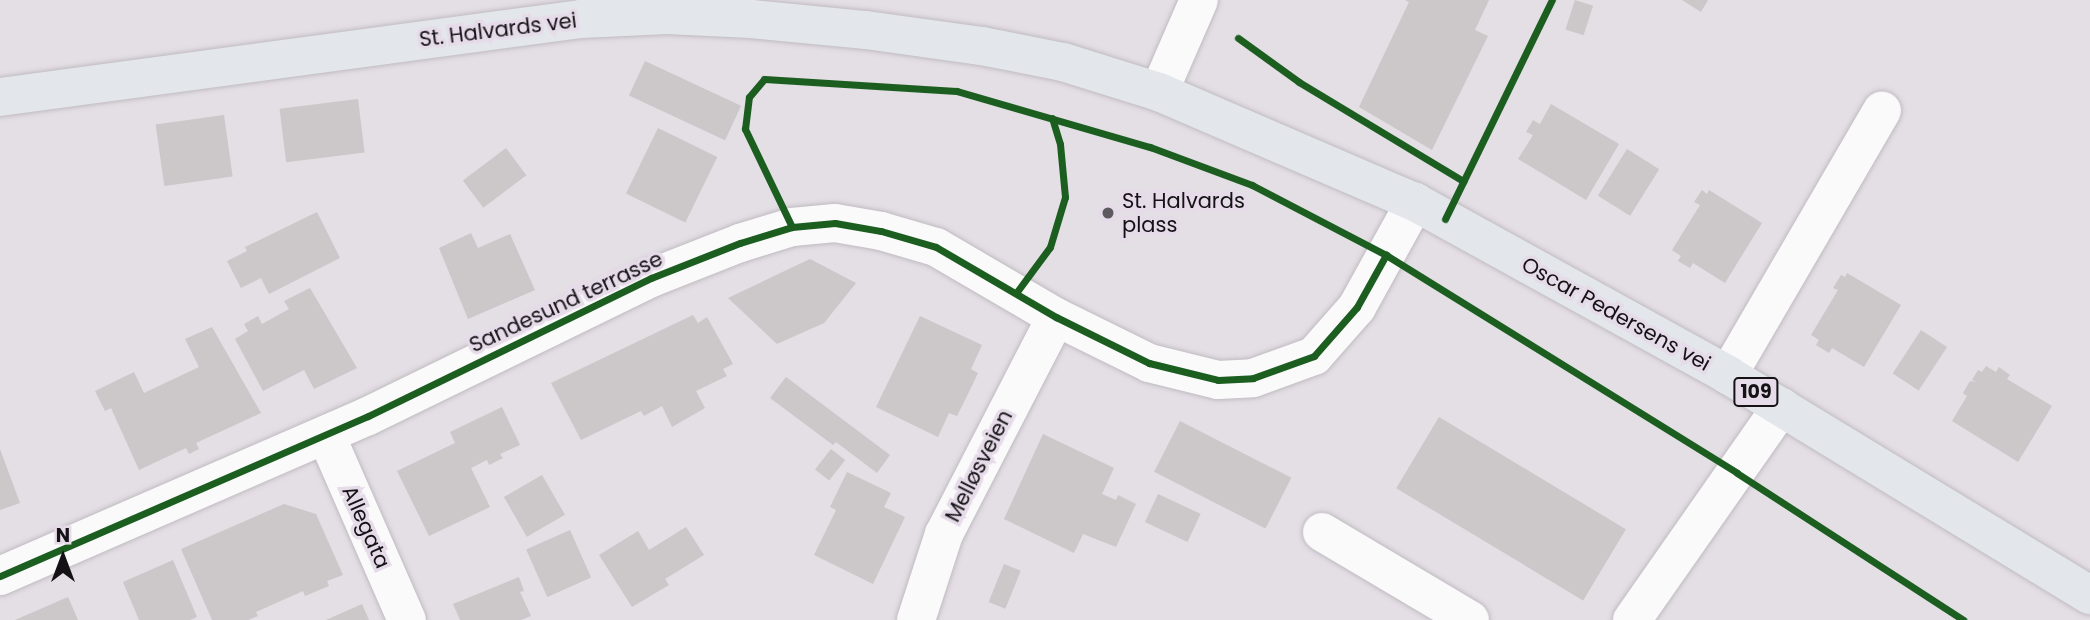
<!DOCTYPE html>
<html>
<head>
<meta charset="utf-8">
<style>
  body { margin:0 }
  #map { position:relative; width:2090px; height:620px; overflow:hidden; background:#e4dee5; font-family:Poppins,sans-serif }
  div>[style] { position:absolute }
  .building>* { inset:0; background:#ccc7c8; transform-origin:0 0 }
  .roads { filter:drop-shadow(0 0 2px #c0bbc1) drop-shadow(0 0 2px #c0bbc1) }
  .minor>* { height:38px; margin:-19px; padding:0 19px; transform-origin:19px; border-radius:19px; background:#fbfafb }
  .major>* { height:38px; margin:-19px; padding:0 19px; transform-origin:19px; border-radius:19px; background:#e3e7ec }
  .cycleway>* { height:7px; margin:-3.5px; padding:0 3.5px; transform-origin:3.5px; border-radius:3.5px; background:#1b5e20 }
  .dots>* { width:19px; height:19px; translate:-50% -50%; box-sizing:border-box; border:4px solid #e6dbe8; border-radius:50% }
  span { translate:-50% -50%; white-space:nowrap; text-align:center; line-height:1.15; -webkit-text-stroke:7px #e6dbe8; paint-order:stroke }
  .shield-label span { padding:2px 5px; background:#e6dbe8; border:2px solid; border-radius:5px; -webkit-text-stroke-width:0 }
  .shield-label { font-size:19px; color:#151216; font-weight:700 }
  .street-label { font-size:21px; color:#151216 }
  .poi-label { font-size:21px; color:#151216 }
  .left { translate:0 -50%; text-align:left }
  .north { position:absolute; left:28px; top:522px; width:70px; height:70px; -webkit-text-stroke:5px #e6dbe8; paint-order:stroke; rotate:0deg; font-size:19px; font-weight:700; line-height:28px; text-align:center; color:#151216 }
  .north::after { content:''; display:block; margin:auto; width:24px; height:32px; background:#151216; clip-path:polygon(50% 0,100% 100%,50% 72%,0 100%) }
</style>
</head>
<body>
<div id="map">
  <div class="building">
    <div style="clip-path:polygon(1405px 0,1489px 0,1475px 30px,1488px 36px,1432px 150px,1359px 107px,1409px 2px)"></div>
    <div style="left:1575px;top:0;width:19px;height:31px;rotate:18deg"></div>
    <div style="clip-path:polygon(1682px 0,1708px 0,1701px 12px)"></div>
    <div style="left:645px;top:61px;width:106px;height:38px;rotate:25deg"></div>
    <div style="left:358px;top:99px;width:54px;height:79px;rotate:83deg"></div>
    <div style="clip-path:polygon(1551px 104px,1619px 144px,1586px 200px,1518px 159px,1533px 135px,1526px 132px,1533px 120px,1540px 124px)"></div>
    <div style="left:224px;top:115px;width:62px;height:69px;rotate:82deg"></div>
    <div style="left:658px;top:128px;width:66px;height:73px;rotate:26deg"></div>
    <div style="left:506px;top:148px;width:34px;height:54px;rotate:53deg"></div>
    <div style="left:1627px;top:149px;width:38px;height:55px;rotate:32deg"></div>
    <div style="clip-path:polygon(1702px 190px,1707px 194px,1709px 190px,1762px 223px,1725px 283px,1693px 263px,1690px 268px,1678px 261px,1681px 256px,1672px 250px,1700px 205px,1694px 202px)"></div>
    <div style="clip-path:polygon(317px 212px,340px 258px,269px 294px,261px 278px,241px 288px,227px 261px,247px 251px,245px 247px)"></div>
    <div style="clip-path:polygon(471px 233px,478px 248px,510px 234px,535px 290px,468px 319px,439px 248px)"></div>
    <div style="clip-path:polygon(810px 259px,856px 283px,824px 323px,777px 344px,728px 298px)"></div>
    <div style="clip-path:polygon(1847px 273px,1901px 305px,1864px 367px,1832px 348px,1829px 353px,1816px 345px,1819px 340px,1811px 335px,1838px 290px,1833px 288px,1841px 275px,1845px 277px)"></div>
    <div style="clip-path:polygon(310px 288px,357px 368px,314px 389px,304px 370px,263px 391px,235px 339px,248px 331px,244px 324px,258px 316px,262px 324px,289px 309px,284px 301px)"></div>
    <div style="clip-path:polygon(693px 315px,698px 323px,707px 317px,733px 364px,723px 369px,727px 376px,696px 391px,705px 408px,672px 427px,662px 406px,644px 416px,641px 411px,581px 440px,551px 383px)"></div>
    <div style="clip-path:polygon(920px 316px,982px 345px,971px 369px,978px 373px,967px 396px,957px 416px,949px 413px,938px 437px,876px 407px)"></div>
    <div style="clip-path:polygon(212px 327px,261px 413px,196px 443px,199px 449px,189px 454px,186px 448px,139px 470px,111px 408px,105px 411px,95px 391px,134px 372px,144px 393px,199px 367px,185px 339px)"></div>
    <div style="left:1921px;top:330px;width:31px;height:52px;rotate:33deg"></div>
    <div style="clip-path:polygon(1986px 366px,1996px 372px,1999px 367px,2010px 375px,2007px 379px,2052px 406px,2018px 462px,1952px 421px,1967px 396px,1963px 393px,1970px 381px,1976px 382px,1972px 380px,1978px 370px,1982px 372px)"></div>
    <div style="clip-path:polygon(786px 377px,890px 455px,877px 473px,836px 442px,833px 445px,770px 398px)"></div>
    <div style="clip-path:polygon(502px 407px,520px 445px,500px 454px,503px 458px,489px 465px,487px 460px,471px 468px,490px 507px,429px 536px,397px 471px,455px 443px,450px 432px)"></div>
    <div style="left:1439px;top:417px;width:218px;height:83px;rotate:31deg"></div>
    <div style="left:1180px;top:421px;width:125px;height:57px;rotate:27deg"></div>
    <div style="clip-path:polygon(1043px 434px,1114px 468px,1102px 494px,1116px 500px,1118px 495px,1136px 504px,1116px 547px,1083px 534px,1074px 553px,1004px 519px)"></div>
    <div style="clip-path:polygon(0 449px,20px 503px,0 510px)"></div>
    <div style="left:831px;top:449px;width:18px;height:26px;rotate:38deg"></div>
    <div style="clip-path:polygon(847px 472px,891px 493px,884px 507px,905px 517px,873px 584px,814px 555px,836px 510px,830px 507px)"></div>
    <div style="left:542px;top:475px;width:46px;height:44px;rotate:60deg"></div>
    <div style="left:1158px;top:494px;width:47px;height:31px;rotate:25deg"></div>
    <div style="clip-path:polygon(284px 504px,316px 514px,343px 575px,327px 581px,329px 586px,305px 596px,303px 591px,256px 612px,258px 616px,248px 620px,212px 620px,181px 549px)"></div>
    <div style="clip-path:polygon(686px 527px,704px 555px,665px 579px,669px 585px,632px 607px,599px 555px,638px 531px,649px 550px)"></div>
    <div style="left:570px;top:530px;width:52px;height:48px;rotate:66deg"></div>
    <div style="clip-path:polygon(173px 560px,197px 617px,190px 620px,139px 620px,123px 582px)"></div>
    <div style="left:1004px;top:564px;width:18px;height:41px;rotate:22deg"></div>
    <div style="clip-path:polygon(519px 577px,524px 591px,520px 592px,531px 616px,521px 620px,460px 620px,453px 604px)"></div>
    <div style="clip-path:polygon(68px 597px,78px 620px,15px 620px)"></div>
    <div style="clip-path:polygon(362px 604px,369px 620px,326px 620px)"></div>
  </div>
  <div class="roads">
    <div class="minor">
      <div style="left:1159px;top:92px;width:100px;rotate:-66.5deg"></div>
      <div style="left:1728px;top:375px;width:306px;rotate:-59.8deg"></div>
      <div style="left:326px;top:435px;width:202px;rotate:66.4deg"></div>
      <div style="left:1322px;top:532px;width:172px;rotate:30.7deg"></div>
      <div style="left:0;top:576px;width:401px;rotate:-23.5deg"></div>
      <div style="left:368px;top:416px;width:315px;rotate:-26deg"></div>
      <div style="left:651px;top:278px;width:96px;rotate:-21.5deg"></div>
      <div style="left:740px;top:243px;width:54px;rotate:-17.1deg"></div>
      <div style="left:792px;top:227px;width:43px;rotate:-5.3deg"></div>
      <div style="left:835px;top:223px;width:47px;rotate:9.9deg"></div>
      <div style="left:881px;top:231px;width:57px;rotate:16.2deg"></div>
      <div style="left:936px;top:247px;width:139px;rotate:30.3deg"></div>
      <div style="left:1056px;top:317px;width:104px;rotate:26.3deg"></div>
      <div style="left:1149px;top:363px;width:71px;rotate:13.8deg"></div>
      <div style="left:1218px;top:380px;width:35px;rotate:-3deg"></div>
      <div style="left:1253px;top:378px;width:65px;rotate:-19.8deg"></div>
      <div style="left:1314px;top:356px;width:65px;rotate:-48.7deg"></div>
      <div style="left:1357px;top:307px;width:120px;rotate:-61.1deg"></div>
      <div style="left:916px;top:620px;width:90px;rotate:-72deg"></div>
      <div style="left:944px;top:534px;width:244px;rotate:-62.7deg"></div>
      <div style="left:1632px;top:620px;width:260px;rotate:-55deg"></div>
    </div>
    <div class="major">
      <div style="left:0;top:97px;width:586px;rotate:-7.65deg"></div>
      <div style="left:581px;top:19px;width:86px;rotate:-2.7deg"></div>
      <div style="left:667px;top:15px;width:84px;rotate:2.7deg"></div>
      <div style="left:751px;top:19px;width:116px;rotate:5.5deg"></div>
      <div style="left:866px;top:30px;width:117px;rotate:7.9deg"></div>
      <div style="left:982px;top:46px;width:83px;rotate:11.2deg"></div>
      <div style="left:1063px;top:62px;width:101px;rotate:17.4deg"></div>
      <div style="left:1159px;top:92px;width:279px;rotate:23.3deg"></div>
      <div style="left:1415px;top:202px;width:358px;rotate:28.9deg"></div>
      <div style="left:1728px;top:375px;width:424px;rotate:31.3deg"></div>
    </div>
  </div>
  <div class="cycleway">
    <div style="left:1238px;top:38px;width:75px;rotate:35.8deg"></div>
    <div style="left:1299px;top:82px;width:192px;rotate:31.1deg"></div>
    <div style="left:1445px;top:219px;width:244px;rotate:-64deg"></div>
    <div style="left:792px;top:227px;width:109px;rotate:-115.6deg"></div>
    <div style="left:745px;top:129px;width:32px;rotate:-83deg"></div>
    <div style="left:749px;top:97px;width:23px;rotate:-50deg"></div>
    <div style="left:764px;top:79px;width:193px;rotate:3.6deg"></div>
    <div style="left:957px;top:91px;width:201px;rotate:16.2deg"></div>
    <div style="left:1150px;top:147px;width:109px;rotate:20.4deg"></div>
    <div style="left:1252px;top:185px;width:151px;rotate:27.6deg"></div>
    <div style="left:1386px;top:255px;width:413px;rotate:31.8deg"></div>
    <div style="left:1737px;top:473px;width:270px;rotate:33deg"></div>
    <div style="left:1016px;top:293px;width:57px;rotate:-53.5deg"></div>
    <div style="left:1050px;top:247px;width:52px;rotate:-73.3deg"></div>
    <div style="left:1065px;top:197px;width:53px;rotate:-95.4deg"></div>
    <div style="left:1060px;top:144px;width:27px;rotate:-107deg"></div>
    <div style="left:0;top:576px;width:401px;rotate:-23.5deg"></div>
    <div style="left:368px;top:416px;width:315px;rotate:-26deg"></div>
    <div style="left:651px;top:278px;width:96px;rotate:-21.5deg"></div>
    <div style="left:740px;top:243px;width:54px;rotate:-17.1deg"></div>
    <div style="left:792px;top:227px;width:43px;rotate:-5.3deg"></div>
    <div style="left:835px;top:223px;width:47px;rotate:9.9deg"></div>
    <div style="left:881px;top:231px;width:57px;rotate:16.2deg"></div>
    <div style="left:936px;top:247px;width:139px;rotate:30.3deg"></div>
    <div style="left:1056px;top:317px;width:104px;rotate:26.3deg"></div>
    <div style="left:1149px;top:363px;width:71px;rotate:13.8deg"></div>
    <div style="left:1218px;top:380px;width:35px;rotate:-3deg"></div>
    <div style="left:1253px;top:378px;width:65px;rotate:-19.8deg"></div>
    <div style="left:1314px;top:356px;width:65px;rotate:-48.7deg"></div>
    <div style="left:1357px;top:307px;width:60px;rotate:-60.9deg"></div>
  </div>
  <div class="dots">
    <div style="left:1108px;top:213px;background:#5d595e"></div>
  </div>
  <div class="shield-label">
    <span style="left:1756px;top:392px">109</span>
  </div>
  <div class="street-label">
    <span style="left:498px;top:30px;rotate:-7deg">St. Halvards vei</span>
    <span style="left:566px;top:302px;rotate:-25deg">Sandesund terrasse</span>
    <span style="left:1616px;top:314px;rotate:29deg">Oscar Pedersens vei</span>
    <span style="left:979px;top:466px;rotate:-63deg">Melløsveien</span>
    <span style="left:366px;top:527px;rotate:66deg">Allegata</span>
  </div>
  <div class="poi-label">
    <span class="left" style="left:1122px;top:213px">St. Halvards<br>plass</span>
  </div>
  <div class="north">N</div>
</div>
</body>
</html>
